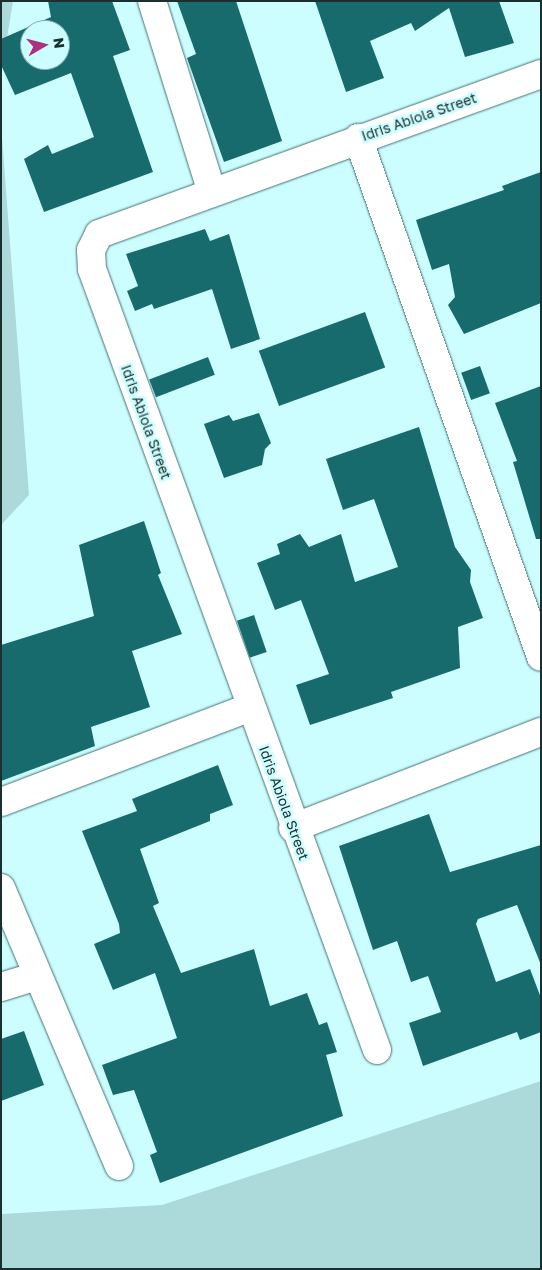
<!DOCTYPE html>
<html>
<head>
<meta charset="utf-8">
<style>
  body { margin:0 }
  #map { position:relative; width:542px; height:1270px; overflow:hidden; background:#cdfeff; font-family:"Golos Text",sans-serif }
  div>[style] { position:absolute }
  .green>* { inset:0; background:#acd9da }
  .building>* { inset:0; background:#186b6c; transform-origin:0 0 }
  .roads { filter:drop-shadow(0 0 1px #447172) drop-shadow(0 0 1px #447172) }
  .minor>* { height:28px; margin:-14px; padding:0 14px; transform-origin:14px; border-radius:14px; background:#fff }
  span { translate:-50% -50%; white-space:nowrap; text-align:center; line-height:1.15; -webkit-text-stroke:5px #cdfeff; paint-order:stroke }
  .street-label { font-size:14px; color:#1c2f2f }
  .frame { position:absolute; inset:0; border:2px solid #1c2f2f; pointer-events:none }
  .north { position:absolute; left:20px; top:20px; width:50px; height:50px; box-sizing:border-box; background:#cdfeff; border:1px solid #86abac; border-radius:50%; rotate:82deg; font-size:14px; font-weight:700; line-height:20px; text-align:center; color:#1c2f2f }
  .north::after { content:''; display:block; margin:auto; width:18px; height:22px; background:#ae2f7f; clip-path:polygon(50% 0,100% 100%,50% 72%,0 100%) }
</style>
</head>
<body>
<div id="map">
  <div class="green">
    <div style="clip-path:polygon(1px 1px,13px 1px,1px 75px)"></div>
    <div style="clip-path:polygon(1px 124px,29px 495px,1px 525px)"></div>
    <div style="clip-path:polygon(541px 1081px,541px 1269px,1px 1269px,1px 1214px,162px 1205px)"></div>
  </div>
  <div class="building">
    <div style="clip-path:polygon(evenodd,48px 1px,112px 1px,130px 50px,113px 56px,153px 172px,44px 212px,24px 159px,48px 145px,52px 154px,94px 137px,71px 73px,15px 95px,1px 65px,1px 39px,51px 17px,48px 1px,30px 30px,60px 30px,60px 60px,30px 60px,30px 30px)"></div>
    <div style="clip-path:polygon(177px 1px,236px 1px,282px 141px,224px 162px,187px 58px,196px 54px)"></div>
    <div style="clip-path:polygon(315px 1px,499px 1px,514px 43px,465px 57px,449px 8px,415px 31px,411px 23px,370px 41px,384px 78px,346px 92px)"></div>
    <div style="clip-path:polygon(541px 172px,541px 303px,464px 334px,448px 305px,455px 297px,449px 264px,432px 270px,416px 220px,504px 190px,502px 186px)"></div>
    <div style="clip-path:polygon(205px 229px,210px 241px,229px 234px,260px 339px,231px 349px,212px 289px,154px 309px,152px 304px,135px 311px,127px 291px,138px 286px,126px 254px)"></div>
    <div style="left:365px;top:312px;width:59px;height:113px;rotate:70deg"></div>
    <div style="left:208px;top:357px;width:19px;height:63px;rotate:69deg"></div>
    <div style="left:480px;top:366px;width:29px;height:20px;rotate:70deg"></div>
    <div style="clip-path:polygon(541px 386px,541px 539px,536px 539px,513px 462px,517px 461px,495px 403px)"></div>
    <div style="clip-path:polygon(259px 413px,271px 443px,265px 449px,262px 465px,224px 478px,204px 424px,229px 415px,233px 421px)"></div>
    <div style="clip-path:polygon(419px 427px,455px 547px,471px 570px,470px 582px,483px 618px,458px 627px,460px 668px,391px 692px,393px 698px,310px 725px,296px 685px,329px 674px,301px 600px,275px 610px,257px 563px,280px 554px,277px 544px,300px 534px,309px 547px,341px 534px,355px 582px,398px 567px,374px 499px,343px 510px,326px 459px)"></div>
    <div style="clip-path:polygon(144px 521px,161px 573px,158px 575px,182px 634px,132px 651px,150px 707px,91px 727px,95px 746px,1px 781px,1px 645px,94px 616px,79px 545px)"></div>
    <div style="left:254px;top:615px;width:39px;height:18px;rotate:71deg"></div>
    <div style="clip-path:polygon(218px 765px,233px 805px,210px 814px,210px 821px,140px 849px,159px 903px,153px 906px,181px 973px,254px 949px,270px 1006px,307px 993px,319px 1025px,327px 1022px,337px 1052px,326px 1055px,343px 1116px,160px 1183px,150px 1155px,157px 1152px,134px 1090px,113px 1095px,102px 1065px,177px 1038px,155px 973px,113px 990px,94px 944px,120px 933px,119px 924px,82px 831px,137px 811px,132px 799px)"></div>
    <div style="clip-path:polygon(429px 814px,450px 872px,541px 845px,541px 965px,517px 905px,478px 919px,476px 924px,496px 982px,530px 969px,541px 998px,541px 1032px,520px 1040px,517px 1032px,423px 1066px,409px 1023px,441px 1012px,428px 976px,411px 982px,397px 941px,373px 950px,339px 846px)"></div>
    <div style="clip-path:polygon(24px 1031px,44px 1085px,1px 1101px,1px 1039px)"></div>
  </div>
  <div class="roads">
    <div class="minor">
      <div style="left:152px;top:1px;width:200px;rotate:72.6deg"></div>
      <div style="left:358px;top:138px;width:550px;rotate:70.58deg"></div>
      <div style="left:1px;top:802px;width:265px;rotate:-20.8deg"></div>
      <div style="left:293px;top:828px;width:266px;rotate:-21.2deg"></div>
      <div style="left:1px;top:888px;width:302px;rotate:67deg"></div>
      <div style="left:1px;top:987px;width:38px;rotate:-17deg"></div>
      <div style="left:377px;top:1050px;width:831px;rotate:-110.05deg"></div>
      <div style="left:92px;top:269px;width:19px;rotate:-93deg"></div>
      <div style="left:91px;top:250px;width:18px;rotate:-63deg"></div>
      <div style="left:99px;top:234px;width:470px;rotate:-19.9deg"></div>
    </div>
  </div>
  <div class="street-label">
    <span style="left:419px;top:117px;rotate:-19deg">Idris Abiola Street</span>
    <span style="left:146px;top:422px;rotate:70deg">Idris Abiola Street</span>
    <span style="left:284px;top:803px;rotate:70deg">Idris Abiola Street</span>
  </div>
  <div class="frame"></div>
  <div class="north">N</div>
</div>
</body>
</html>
